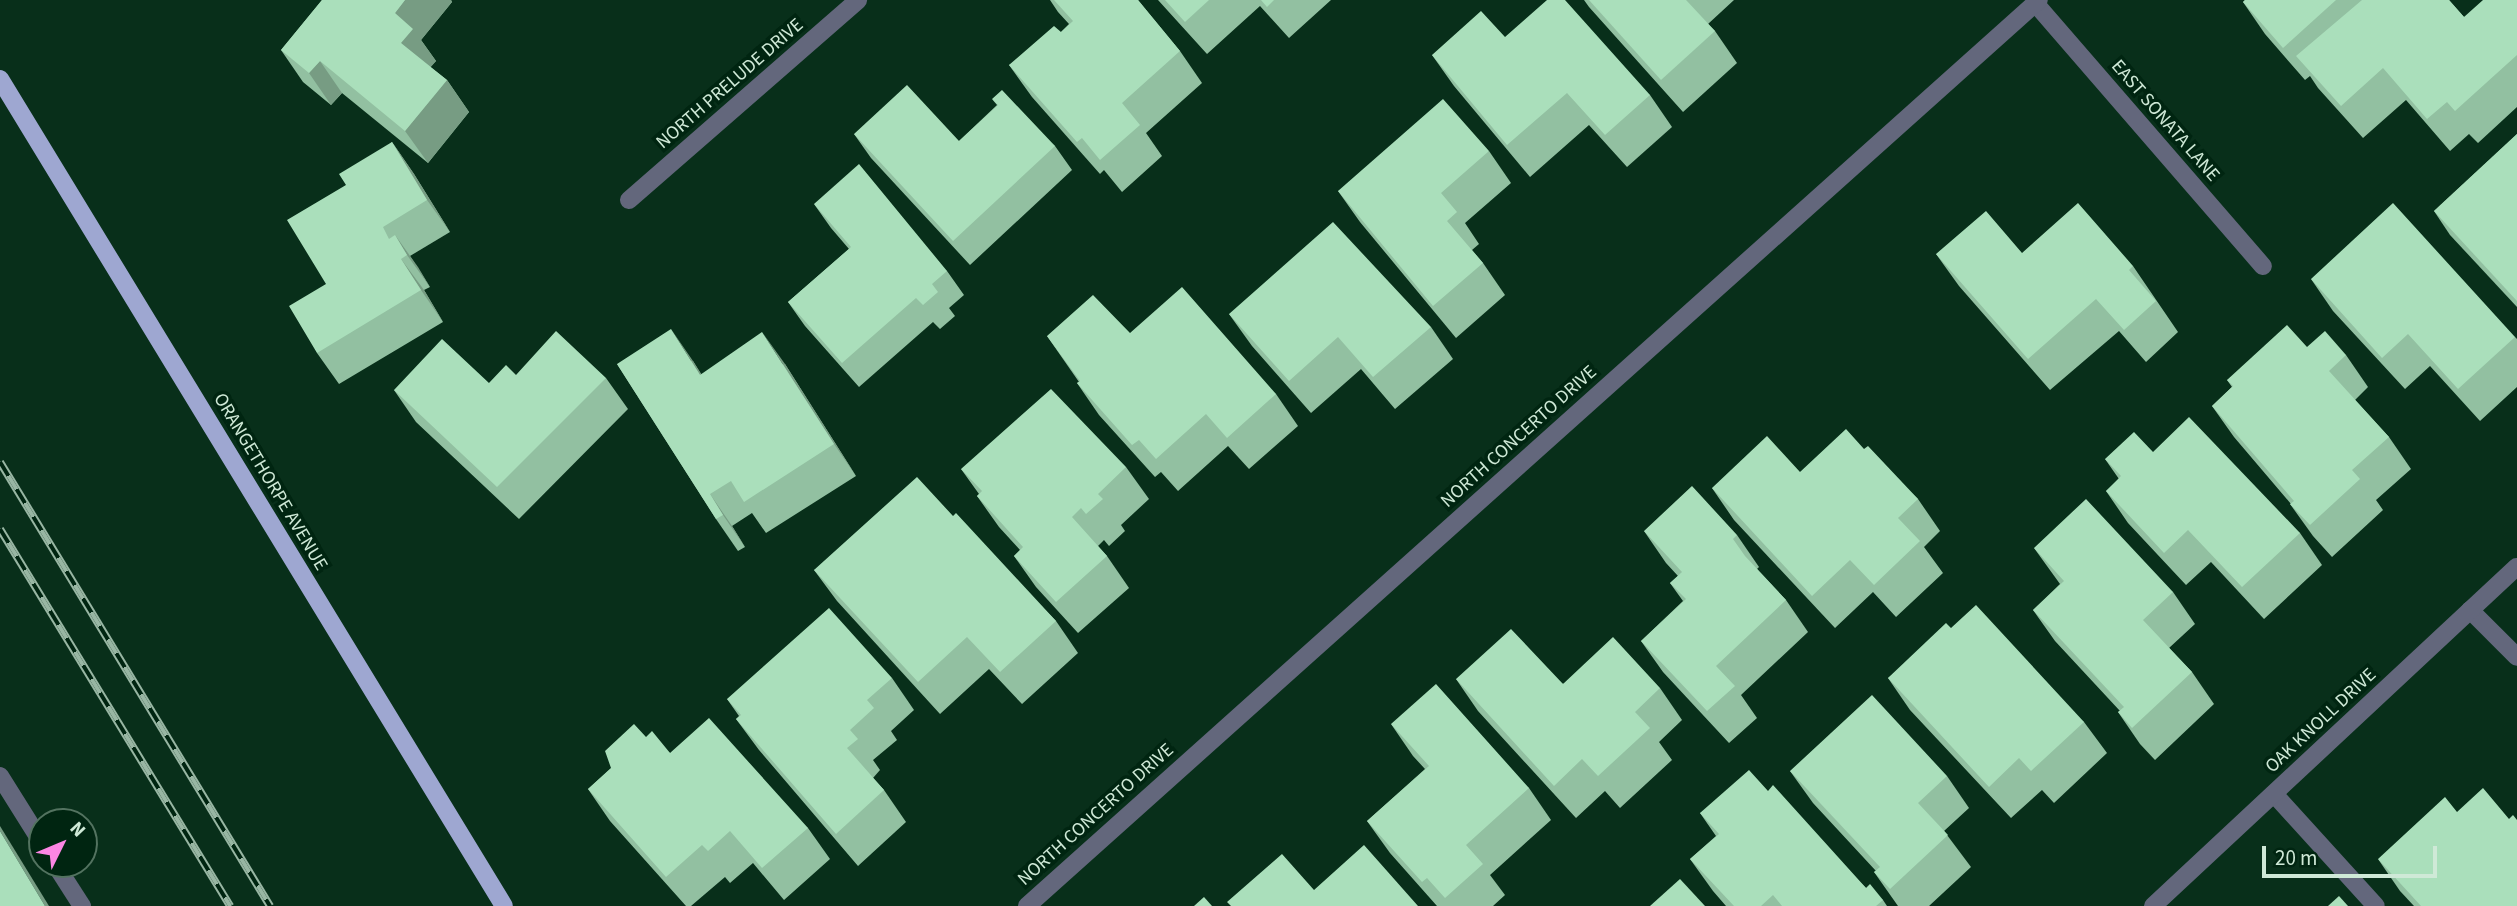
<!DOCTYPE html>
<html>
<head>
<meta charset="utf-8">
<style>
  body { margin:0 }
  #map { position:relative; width:2517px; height:906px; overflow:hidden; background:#082f1a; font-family:"Source Sans 3",sans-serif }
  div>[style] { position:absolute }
  .service>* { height:18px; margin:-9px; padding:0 9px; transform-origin:9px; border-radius:9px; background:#63677c }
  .minor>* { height:18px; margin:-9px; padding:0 9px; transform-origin:9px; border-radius:9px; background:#63677c }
  .primary>* { height:18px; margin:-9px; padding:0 9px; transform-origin:9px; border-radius:9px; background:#9ea7d1 }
  .rail>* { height:8px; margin-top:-4px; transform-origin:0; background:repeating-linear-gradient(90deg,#002511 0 16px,#98b6a3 0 32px); box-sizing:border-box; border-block:2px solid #98b6a3 }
  .wall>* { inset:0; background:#92c0a1 }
  .shaded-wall>* { inset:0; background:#779c83 }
  .building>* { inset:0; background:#aadfbb }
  span { translate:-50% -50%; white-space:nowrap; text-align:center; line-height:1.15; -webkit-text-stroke:7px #002511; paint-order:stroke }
  .street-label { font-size:19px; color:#cfe9d7 }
  .north { position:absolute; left:28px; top:808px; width:70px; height:70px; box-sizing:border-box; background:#002511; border:2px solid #537360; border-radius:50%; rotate:47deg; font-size:19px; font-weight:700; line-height:28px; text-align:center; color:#cfe9d7 }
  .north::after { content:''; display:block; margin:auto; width:24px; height:32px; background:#fc86e4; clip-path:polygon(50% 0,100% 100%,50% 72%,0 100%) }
  .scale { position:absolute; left:2262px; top:846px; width:175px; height:32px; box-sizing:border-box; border:4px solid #cfe9d7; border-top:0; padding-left:9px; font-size:21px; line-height:24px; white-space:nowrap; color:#cfe9d7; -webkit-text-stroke:5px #002511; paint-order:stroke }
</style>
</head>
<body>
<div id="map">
  <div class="service">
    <div style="left:0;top:776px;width:79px;rotate:57.9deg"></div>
    <div style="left:2274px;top:794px;width:151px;rotate:47.7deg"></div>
    <div style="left:55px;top:864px;width:50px;rotate:57.3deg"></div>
  </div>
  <div class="minor">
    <div style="left:2035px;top:3px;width:348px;rotate:49.1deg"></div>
    <div style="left:629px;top:200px;width:304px;rotate:-41.1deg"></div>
    <div style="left:2470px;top:610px;width:66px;rotate:45deg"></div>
    <div style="left:1027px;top:906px;width:1358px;rotate:-41.84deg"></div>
    <div style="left:2153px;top:906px;width:497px;rotate:-43deg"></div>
  </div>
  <div class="primary">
    <div style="left:0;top:79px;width:968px;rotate:58.64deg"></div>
  </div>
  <div class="rail">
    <div style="left:0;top:462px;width:520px;rotate:58.7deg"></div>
    <div style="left:0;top:529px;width:442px;rotate:58.6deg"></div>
  </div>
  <div class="wall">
    <div style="clip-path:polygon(322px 0,451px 0,452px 2px,421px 40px,436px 61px,430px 67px,447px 80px,469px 112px,428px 163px,342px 93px,331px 105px,303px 82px,281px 50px)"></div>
    <div style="clip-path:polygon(1050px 0,1138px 0,1180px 51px,1202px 83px,1146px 133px,1162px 156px,1122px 192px,1104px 170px,1100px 174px,1032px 97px,1009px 65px,1061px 32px,1069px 24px,1058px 12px)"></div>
    <div style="clip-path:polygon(1158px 0,1331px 0,1289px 38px,1260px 6px,1207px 54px)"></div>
    <div style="clip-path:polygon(1584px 0,1734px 0,1708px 24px,1715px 31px,1737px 63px,1683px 112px,1589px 7px)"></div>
    <div style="clip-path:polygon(2245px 0,2449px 0,2464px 17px,2517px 0,2517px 107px,2478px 143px,2469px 134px,2450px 151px,2406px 100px,2363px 138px,2318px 88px,2310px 76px,2305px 80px,2265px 34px,2243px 2px)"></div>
    <div style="clip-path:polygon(1505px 37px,1650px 95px,1672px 127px,1627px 167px,1589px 125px,1530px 177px,1454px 86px,1432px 55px)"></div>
    <div style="clip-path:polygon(992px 99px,1055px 146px,1072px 170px,970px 265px,871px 158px,854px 134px,959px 141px,997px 105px)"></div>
    <div style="clip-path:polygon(2517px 134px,2517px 307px,2450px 235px,2434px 211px)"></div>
    <div style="clip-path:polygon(392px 142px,414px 174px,450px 232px,410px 256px,430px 287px,424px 290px,443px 322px,339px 384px,317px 353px,326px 284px,346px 185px)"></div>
    <div style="clip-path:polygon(1489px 151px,1511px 183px,1465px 223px,1479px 244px,1472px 250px,1483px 263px,1505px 295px,1456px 338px,1360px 222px,1338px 191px)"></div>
    <div style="clip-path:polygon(814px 204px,947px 271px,964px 295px,949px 308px,955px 316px,940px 329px,933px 322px,859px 387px,805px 326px,788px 302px,849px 249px,831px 228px)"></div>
    <div style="clip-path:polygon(2022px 253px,2133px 266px,2178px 332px,2146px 362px,2119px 331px,2050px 390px,1959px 286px,1936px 254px)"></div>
    <div style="clip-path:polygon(2311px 279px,2515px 337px,2517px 339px,2517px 387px,2480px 421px,2430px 366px,2405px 389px,2333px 311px)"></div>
    <div style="clip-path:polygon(1229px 314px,1431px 327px,1453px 359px,1395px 409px,1361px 369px,1311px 413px,1252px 346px)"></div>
    <div style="clip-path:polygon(1130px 333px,1276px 394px,1298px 426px,1249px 469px,1228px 446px,1178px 491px,1161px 472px,1155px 477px,1099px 415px,1077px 383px,1079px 382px,1047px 336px)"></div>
    <div style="clip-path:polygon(2307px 347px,2346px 355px,2368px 387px,2355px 400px,2389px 437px,2411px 469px,2376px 500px,2383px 510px,2332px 557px,2313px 536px,2290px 504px,2291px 504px,2234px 437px,2212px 406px,2232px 387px,2227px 380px)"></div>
    <div style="clip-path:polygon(693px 361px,701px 374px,785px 364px,856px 476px,766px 533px,752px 513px,732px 526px,745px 547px,738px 551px,716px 519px,617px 364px)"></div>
    <div style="clip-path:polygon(516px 375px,606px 378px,628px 409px,519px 519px,416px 422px,394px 390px,489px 383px)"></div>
    <div style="clip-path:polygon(1864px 449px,1918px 499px,1940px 531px,1924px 547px,1943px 573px,1896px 617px,1873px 592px,1835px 628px,1734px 520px,1712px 488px,1800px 472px)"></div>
    <div style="clip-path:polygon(2153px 452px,2300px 533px,2322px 565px,2264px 619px,2211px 562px,2186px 585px,2128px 523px,2106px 491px,2119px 479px,2105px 459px)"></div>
    <div style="clip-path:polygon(1126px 467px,1149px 499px,1121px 525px,1125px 531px,1109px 546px,1104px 540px,1098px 546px,1107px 556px,1129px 588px,1078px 633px,1036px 587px,1014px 556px,1020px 550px,999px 527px,977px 496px,979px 494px,961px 469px)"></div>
    <div style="clip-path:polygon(953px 516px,1056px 621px,1078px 653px,1022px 704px,989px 669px,940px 714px,837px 601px,814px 570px)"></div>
    <div style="clip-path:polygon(1644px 531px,1737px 535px,1759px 567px,1757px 569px,1786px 600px,1808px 632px,1741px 695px,1757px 718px,1729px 743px,1663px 672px,1641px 641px,1683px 601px,1670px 583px,1678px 576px,1666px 563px)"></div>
    <div style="clip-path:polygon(2034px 548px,2173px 592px,2195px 624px,2169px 648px,2192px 672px,2214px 704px,2155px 760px,2140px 744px,2118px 712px,2120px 711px,2055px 641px,2033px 610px,2060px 584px)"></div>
    <div style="clip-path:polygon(1951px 628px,2084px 722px,2107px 753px,2054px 803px,2042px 790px,2011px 818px,1910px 710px,1888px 678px)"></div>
    <div style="clip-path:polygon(892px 678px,914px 710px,891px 731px,897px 740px,873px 760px,880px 770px,873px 778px,884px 790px,906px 822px,858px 866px,759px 750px,736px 719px,739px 716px,727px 699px)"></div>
    <div style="clip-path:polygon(1456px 679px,1660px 688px,1682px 720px,1659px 742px,1672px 760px,1620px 808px,1605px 791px,1576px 818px,1478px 711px)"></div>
    <div style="clip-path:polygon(1391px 724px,1529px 788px,1551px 820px,1490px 875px,1505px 895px,1493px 906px,1437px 906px,1390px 853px,1367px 821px,1425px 769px,1413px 756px)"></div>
    <div style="clip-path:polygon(646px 737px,670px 753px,808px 828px,830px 859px,784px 900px,753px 863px,730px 883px,725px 877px,691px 906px,686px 906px,610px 821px,588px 789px)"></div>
    <div style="clip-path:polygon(1790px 771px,1947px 776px,1969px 808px,1944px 831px,1971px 867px,1929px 906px,1898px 906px,1874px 872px,1876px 871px,1813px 803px)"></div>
    <div style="clip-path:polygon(1768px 791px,1866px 888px,1883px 900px,1887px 906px,1726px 906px,1713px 891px,1690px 859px,1716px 836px,1700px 813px)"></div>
    <div style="clip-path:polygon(2378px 859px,2517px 906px,2414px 906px,2400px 891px)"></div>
  </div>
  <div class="shaded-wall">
    <div style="clip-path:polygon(405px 0,451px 0,452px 2px,421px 40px,436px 61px,424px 75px,401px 43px,395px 13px)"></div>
    <div style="clip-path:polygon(320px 61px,342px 93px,331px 105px,309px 73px)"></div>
    <div style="clip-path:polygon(447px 80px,469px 112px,428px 163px,405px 131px)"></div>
    <div style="clip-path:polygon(392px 142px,414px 174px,450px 232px,427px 200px)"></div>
    <div style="clip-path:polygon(395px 235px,418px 267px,430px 287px,407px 255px)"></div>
    <div style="clip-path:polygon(401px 259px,424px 290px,443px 322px,421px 290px)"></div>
    <div style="clip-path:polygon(671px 329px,693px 361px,722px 407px,700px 375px)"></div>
    <div style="clip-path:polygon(762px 332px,785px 364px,856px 476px,834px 444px)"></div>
    <div style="clip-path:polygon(710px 494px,732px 526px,745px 547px,723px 515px)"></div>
    <div style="clip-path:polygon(0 826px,49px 906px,45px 906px,0 831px)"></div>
  </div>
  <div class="building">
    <div style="clip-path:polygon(322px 0,405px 0,395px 13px,413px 29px,401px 43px,447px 80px,405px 131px,320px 61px,309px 73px,281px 50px)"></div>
    <div style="clip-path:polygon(1054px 0,1138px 0,1180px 51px,1122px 103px,1140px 125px,1100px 160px,1082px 138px,1077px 142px,1009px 65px,1054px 26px,1061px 32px,1073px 21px)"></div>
    <div style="clip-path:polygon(1165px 0,1209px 0,1185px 22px)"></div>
    <div style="clip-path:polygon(1261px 0,1274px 0,1267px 7px)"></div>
    <div style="clip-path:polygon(1547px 0,1565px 0,1650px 95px,1605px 135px,1567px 93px,1507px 145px,1432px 55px,1481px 11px,1505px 37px)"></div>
    <div style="clip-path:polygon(1589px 0,1686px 0,1715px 31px,1661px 80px)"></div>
    <div style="clip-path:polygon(2245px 0,2336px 0,2283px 48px,2243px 2px)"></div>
    <div style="clip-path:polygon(2362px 0,2449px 0,2464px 17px,2483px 0,2517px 0,2517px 55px,2455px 111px,2447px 102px,2427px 119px,2383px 68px,2341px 106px,2296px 56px)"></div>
    <div style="clip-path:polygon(907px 85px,959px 141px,998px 105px,992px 99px,1002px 90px,1055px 146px,953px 241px,854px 134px)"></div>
    <div style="clip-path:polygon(1443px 99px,1489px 151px,1441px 193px,1457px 212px,1447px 221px,1483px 263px,1433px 306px,1338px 191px)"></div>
    <div style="clip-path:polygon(2517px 134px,2517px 301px,2434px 211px)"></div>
    <div style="clip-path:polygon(392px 142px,427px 200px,383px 227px,389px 239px,395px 235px,407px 255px,401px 259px,421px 290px,317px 353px,289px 306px,326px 284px,287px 220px,346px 185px,339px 174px)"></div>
    <div style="clip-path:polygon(859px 164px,947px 271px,932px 284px,938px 292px,923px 305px,916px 298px,842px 363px,788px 302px,851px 247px,814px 204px)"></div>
    <div style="clip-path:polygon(2078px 203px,2133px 266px,2129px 270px,2156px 301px,2124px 330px,2096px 299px,2028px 359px,1936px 254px,1986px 211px,2022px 253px)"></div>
    <div style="clip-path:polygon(2393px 203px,2515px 337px,2458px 389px,2408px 334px,2382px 358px,2311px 279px)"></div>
    <div style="clip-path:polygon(1333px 222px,1431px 327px,1373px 377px,1338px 337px,1289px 381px,1229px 314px)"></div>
    <div style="clip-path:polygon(1182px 287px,1276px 394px,1227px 438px,1206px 414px,1156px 459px,1139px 440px,1132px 445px,1077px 383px,1080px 381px,1047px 336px,1093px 295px,1130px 333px)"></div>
    <div style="clip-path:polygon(2287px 325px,2307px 347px,2325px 331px,2346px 355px,2329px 371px,2389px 437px,2352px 470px,2360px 479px,2310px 525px,2290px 504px,2294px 501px,2212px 406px,2233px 386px,2227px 380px)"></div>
    <div style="clip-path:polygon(671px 329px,700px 375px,762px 332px,834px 444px,744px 502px,731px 481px,710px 494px,723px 515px,716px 519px,617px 364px)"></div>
    <div style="clip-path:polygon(556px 331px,606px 378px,497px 487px,394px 390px,442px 339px,489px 383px,506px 365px,516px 375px)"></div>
    <div style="clip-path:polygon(1051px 389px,1126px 467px,1098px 494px,1103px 499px,1086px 514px,1081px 508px,1072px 517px,1107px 556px,1056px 602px,1014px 556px,1023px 547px,977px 496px,982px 491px,961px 469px)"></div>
    <div style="clip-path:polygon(2189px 417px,2300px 533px,2242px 587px,2188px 530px,2164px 553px,2106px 491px,2121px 476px,2105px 459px,2134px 432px,2153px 452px)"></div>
    <div style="clip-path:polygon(1846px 429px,1864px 449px,1868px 446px,1918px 499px,1898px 518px,1920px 541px,1874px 585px,1850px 560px,1812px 596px,1712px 488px,1767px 436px,1800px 472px)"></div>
    <div style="clip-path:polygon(917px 477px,953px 516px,956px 513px,1056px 621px,1000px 672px,967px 637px,918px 682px,814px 570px)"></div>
    <div style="clip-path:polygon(1692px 486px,1737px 535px,1733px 539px,1745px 556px,1786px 600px,1716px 666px,1735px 686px,1707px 711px,1641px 641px,1686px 599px,1670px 583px,1682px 572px,1644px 531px)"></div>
    <div style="clip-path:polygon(2086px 499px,2173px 592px,2143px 620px,2192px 672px,2132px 728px,2118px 712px,2124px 707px,2033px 610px,2064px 581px,2034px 548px)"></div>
    <div style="clip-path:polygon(1976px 605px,2084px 722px,2031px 771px,2019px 758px,1989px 787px,1888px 678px,1946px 623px,1951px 628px)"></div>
    <div style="clip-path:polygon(829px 608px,892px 678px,867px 700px,874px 708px,850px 730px,858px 739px,847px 748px,884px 790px,836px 834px,736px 719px,741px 715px,727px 699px)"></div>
    <div style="clip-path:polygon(1511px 629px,1563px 684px,1613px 637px,1660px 688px,1635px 712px,1650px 728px,1598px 776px,1582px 759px,1554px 786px,1456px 679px)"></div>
    <div style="clip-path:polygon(1436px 684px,1529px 788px,1466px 845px,1483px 864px,1445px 898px,1427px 878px,1422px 882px,1367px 821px,1429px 766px,1391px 724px)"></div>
    <div style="clip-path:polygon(1872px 695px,1947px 776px,1918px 803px,1948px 835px,1890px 889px,1874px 872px,1880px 867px,1790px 771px)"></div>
    <div style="clip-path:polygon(709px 718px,808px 828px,762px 868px,730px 831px,708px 851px,702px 845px,666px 877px,588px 789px,611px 768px,605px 751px,634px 724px,646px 737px,652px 731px,670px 753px)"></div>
    <div style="clip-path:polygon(1749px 770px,1768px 791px,1773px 785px,1866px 888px,1870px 884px,1883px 900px,1876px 906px,1782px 906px,1773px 895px,1761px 906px,1734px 906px,1690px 859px,1719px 834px,1700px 813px)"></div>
    <div style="clip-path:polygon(2483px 788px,2509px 819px,2513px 815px,2517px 820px,2517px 906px,2421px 906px,2378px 859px,2445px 797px,2457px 812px)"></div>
    <div style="clip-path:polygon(0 831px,45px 906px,0 906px)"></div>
    <div style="clip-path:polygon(1364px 845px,1418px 906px,1231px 906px,1227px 902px,1282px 854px,1314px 890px)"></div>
    <div style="clip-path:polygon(1680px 879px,1705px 906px,1650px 906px)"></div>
    <div style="clip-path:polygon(2339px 896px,2348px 906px,2328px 906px)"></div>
    <div style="clip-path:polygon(1204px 897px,1212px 906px,1194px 906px)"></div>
  </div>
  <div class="street-label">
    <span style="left:730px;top:84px;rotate:-41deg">NORTH PRELUDE DRIVE</span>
    <span style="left:2165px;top:121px;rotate:49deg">EAST SONATA LANE</span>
    <span style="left:1519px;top:437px;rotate:-42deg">NORTH CONCERTO DRIVE</span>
    <span style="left:270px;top:482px;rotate:59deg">ORANGETHORPE AVENUE</span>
    <span style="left:2321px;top:721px;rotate:-43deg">OAK KNOLL DRIVE</span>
    <span style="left:1096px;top:815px;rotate:-42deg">NORTH CONCERTO DRIVE</span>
  </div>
  <div class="north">N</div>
  <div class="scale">20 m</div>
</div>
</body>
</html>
